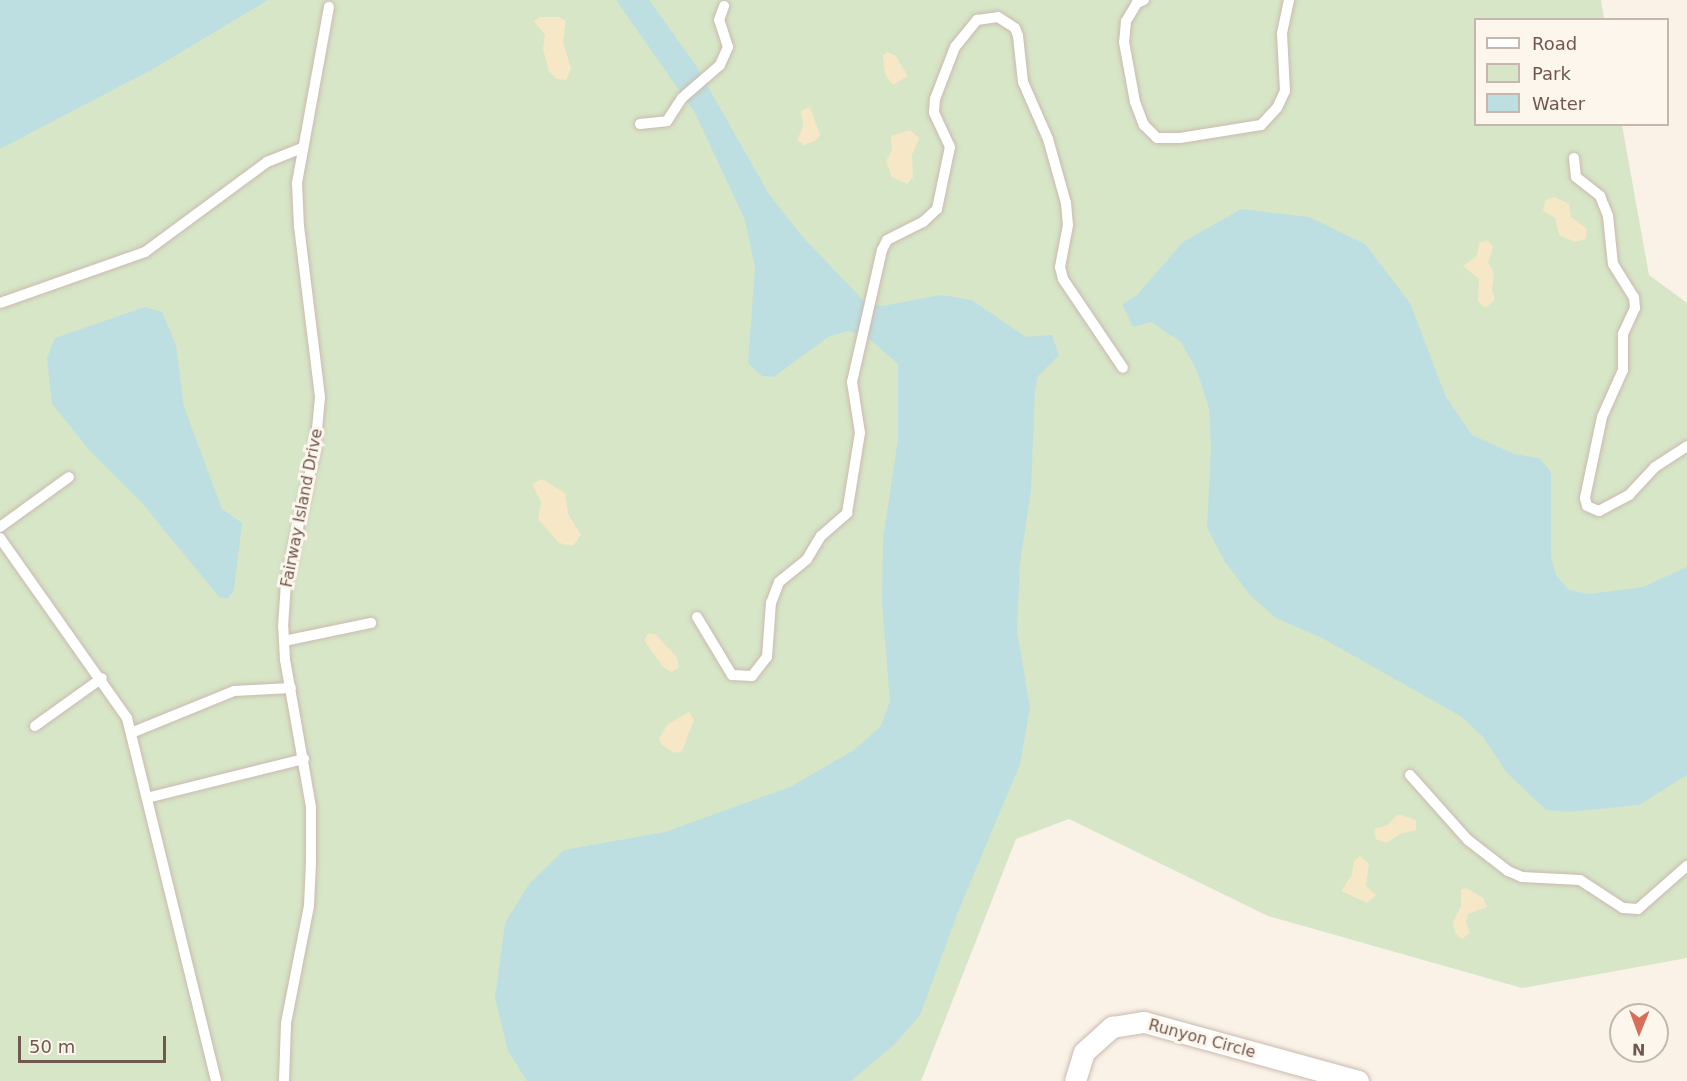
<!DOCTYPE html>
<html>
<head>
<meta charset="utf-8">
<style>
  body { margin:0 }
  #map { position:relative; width:1687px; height:1081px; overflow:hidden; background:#faf2e7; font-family:"DejaVu Sans",sans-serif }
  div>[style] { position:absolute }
  .green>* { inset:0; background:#d6e6c7 }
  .sand>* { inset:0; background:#f6e8c6 }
  .water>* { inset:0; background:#bedfe1 }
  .roads { filter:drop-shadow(0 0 2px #cbb9af) drop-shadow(0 0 2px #cbb9af) }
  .service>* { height:10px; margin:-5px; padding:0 5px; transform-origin:5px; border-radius:5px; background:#fff }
  .minor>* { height:21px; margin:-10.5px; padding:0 10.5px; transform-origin:10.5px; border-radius:10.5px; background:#fff }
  span { translate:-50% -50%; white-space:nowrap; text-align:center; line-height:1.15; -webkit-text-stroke:6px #fdf6ed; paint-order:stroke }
  .street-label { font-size:16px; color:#71584e }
  .legend { position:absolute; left:1474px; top:18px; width:195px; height:108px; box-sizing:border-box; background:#fdf6ed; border:2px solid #c5b7ad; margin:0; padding:8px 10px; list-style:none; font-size:18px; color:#71584e }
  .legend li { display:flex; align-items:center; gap:12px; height:30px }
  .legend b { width:30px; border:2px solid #c5b7ad }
  .north { position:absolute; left:1609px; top:1003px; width:60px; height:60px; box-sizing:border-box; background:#fdf6ed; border:2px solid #c5b7ad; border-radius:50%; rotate:181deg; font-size:16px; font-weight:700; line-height:24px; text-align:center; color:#71584e }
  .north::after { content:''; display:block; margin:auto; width:21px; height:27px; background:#d66e5a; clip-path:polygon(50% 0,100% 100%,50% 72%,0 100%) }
  .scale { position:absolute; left:18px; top:1036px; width:148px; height:27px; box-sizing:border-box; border:3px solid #71584e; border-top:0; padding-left:8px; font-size:18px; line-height:21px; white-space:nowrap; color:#71584e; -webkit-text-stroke:4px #fdf6ed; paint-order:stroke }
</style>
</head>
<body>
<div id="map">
  <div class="green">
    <div style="clip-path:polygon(0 0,1601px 0,1604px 19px,1476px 20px,1476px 124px,1622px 125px,1649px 275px,1687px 303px,1687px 958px,1522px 988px,1268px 916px,1069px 819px,1016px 839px,921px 1081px,0 1081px)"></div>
  </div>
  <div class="sand">
    <div style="clip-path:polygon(540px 17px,559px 17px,566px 21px,563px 42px,571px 69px,566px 80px,556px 79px,549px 71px,543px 49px,545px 35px,534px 21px)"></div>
    <div style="clip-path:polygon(887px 52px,895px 55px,908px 76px,893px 85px,885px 74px,883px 56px)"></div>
    <div style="clip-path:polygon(810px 107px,820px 135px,815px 141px,804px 145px,797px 140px,803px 127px,801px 111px)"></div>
    <div style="clip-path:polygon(910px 130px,919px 138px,912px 155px,913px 177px,907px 184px,892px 177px,886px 161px,892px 150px,891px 136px)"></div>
    <div style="clip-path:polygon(1554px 197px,1569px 204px,1571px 217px,1587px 229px,1586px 239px,1575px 242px,1559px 235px,1555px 218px,1543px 211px,1546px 200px)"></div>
    <div style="clip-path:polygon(1487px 240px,1493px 247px,1488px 262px,1494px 273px,1492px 289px,1495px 299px,1486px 308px,1478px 301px,1479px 279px,1463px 266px,1477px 256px,1479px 243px)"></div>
    <div style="clip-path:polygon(542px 479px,565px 493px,568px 514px,581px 535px,573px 546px,559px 543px,538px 519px,541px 502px,532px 484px)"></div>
    <div style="clip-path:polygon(649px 633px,655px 634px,677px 657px,679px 668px,671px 672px,663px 667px,644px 640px)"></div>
    <div style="clip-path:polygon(689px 712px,694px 720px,682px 751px,674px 753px,661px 744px,659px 738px,668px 724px)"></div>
    <div style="clip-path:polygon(1398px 814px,1416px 820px,1416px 830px,1400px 834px,1386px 843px,1376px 839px,1374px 829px,1388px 825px)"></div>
    <div style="clip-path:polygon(1360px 856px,1369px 864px,1366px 886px,1376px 895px,1367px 903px,1341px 891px,1352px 875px,1354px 861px)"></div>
    <div style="clip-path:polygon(1466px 888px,1483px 898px,1487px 907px,1468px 914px,1466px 922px,1470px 933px,1462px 939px,1455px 933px,1453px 922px,1461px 906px,1461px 890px)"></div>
  </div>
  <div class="water">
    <div style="clip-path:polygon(0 0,268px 0,153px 69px,0 149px)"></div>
    <div style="clip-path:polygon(616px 0,649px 0,695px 64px,769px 194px,801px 235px,863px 300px,882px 306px,941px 295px,972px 300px,1026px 337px,1052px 335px,1059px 355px,1038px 376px,1035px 392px,1031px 490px,1020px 565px,1017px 630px,1030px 708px,1020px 764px,958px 912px,920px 1015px,895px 1044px,851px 1081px,527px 1081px,508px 1051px,495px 998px,505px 923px,529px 884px,564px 850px,665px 832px,790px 787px,854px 750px,881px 726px,890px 701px,882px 604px,883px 540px,898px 438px,898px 364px,867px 337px,848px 331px,828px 337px,774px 377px,762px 376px,748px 363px,755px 268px,745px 220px,695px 113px)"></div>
    <div style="clip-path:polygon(1241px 209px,1309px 217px,1365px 244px,1410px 303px,1446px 397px,1472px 435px,1514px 454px,1539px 458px,1551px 472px,1551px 557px,1556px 575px,1569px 590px,1589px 594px,1643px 587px,1687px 567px,1687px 775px,1639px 805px,1569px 812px,1546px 810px,1507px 773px,1483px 737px,1462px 717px,1322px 638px,1276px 618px,1250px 595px,1225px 562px,1207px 528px,1211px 447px,1209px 408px,1197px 371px,1181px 342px,1151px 322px,1133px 327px,1122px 304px,1137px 295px,1183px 242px)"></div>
    <div style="clip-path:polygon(145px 307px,162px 312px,176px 345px,184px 407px,222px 509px,242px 523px,234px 590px,228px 599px,219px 597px,142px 503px,91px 452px,52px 404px,47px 358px,55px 338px)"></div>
  </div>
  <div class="roads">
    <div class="service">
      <div style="left:1144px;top:0;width:8px;rotate:157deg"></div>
      <div style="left:1137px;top:3px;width:21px;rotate:121deg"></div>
      <div style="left:1126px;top:21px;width:21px;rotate:95deg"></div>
      <div style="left:1124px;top:42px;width:61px;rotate:79.6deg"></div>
      <div style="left:1135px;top:102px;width:25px;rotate:69deg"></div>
      <div style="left:1144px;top:125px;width:18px;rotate:45deg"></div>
      <div style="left:1157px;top:138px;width:23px"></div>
      <div style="left:1180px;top:138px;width:82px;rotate:-9.1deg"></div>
      <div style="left:1261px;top:125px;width:23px;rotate:-47deg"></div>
      <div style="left:1277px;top:108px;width:19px;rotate:-65deg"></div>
      <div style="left:1285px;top:91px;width:58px;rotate:-93deg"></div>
      <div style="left:1282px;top:33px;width:34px;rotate:-78deg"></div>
      <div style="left:640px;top:124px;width:27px;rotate:-6deg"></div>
      <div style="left:667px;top:121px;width:27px;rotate:-57deg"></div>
      <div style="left:682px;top:98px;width:50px;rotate:-41deg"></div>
      <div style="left:720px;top:65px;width:20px;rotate:-66deg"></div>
      <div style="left:728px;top:47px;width:28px;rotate:-108deg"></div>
      <div style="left:719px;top:20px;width:15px;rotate:-70deg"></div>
      <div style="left:1574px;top:158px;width:19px;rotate:84deg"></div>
      <div style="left:1576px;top:177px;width:31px;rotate:38deg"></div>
      <div style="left:1600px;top:196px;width:22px;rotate:68deg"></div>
      <div style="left:1608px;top:216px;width:48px;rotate:84.1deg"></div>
      <div style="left:1613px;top:264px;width:39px;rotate:58deg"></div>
      <div style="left:1634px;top:297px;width:11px;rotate:85deg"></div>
      <div style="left:1635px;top:308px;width:29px;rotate:115deg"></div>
      <div style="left:1623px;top:334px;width:36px;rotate:90deg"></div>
      <div style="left:1623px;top:370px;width:51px;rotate:114.1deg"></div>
      <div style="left:1602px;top:417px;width:83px;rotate:101.9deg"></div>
      <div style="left:1585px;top:498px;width:8px;rotate:76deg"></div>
      <div style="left:1587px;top:506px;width:13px;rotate:23deg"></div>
      <div style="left:1599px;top:511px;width:34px;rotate:-28deg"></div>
      <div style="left:1629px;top:495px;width:38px;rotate:-47deg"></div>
      <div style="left:1655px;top:467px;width:38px;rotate:-33deg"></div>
      <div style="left:0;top:303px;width:154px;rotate:-19.4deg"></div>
      <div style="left:145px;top:252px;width:152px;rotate:-36.4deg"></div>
      <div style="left:267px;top:162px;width:38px;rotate:-22deg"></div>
      <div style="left:0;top:527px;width:85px;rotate:-35.9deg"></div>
      <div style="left:0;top:538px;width:220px;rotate:54.8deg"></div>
      <div style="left:127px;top:718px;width:374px;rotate:76.2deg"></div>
      <div style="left:697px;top:617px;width:68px;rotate:58.9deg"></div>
      <div style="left:732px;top:675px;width:20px;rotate:3deg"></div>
      <div style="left:752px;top:676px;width:24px;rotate:-52deg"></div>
      <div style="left:767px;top:657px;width:54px;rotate:-85.8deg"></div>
      <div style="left:771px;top:603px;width:22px;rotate:-69deg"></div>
      <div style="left:779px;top:582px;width:36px;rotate:-39deg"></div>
      <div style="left:807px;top:559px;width:27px;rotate:-59deg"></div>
      <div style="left:821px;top:536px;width:35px;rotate:-41deg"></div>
      <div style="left:847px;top:513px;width:81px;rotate:-80.8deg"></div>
      <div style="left:860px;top:433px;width:52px;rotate:-98.9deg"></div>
      <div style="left:852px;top:382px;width:135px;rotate:-77.2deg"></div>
      <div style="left:882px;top:250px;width:11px;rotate:-63deg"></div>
      <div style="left:887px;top:240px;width:40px;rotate:-26.6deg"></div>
      <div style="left:923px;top:222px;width:19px;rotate:-43deg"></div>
      <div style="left:937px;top:209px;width:63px;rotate:-78.2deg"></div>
      <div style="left:950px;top:147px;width:38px;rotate:-115deg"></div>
      <div style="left:934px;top:112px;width:13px;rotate:-86deg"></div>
      <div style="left:935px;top:99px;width:56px;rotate:-69deg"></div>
      <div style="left:955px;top:47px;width:35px;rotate:-51deg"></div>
      <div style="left:977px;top:20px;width:21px;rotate:-8deg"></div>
      <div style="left:998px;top:17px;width:20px;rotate:33deg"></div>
      <div style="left:1015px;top:28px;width:9px;rotate:69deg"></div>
      <div style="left:1018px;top:36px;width:46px;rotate:83.8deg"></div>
      <div style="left:1023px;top:82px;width:62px;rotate:66.3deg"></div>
      <div style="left:1048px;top:139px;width:66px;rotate:74.3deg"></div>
      <div style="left:1066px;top:203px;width:22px;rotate:85deg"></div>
      <div style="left:1068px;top:225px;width:43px;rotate:100.8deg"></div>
      <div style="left:1060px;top:267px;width:12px;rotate:76deg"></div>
      <div style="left:1063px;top:279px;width:107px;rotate:56deg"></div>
      <div style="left:284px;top:641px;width:89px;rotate:-11.7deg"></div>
      <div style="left:35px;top:726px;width:82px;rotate:-35.6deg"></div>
      <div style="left:131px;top:733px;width:111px;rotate:-22.2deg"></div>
      <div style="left:234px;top:691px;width:57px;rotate:-3deg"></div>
      <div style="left:1410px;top:775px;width:87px;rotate:48.3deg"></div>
      <div style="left:1468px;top:840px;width:51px;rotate:37.8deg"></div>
      <div style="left:1508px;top:871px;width:15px;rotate:23deg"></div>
      <div style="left:1522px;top:877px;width:58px;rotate:3deg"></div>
      <div style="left:1580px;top:880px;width:51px;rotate:33.1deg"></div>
      <div style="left:1623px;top:908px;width:15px;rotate:4deg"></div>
      <div style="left:1638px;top:909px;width:65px;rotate:-41.3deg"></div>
      <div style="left:147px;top:798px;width:162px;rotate:-14deg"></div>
      <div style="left:284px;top:1081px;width:58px;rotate:-88deg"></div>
      <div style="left:286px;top:1023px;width:119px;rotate:-78.9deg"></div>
      <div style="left:309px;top:906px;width:44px;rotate:-87.4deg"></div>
      <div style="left:311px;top:862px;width:55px;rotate:-90deg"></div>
      <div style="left:311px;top:807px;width:149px;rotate:-100deg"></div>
      <div style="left:285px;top:660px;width:33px;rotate:-93deg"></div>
      <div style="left:283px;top:627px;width:44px;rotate:-86.1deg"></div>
      <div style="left:286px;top:583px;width:136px;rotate:-77.7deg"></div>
      <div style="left:315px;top:450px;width:53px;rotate:-84.6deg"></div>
      <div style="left:320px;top:397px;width:171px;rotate:-97deg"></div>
      <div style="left:299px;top:227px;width:44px;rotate:-92.6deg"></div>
      <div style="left:297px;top:183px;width:179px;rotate:-79.7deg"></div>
    </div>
    <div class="minor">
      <div style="left:1075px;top:1081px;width:30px;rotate:-73deg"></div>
      <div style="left:1084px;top:1052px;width:38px;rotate:-42deg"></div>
      <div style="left:1112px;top:1027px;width:32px;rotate:-9deg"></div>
      <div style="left:1144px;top:1022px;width:222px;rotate:15.4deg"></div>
    </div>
  </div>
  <div class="street-label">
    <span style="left:302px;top:508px;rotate:-79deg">Fairway Island Drive</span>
    <span style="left:1202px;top:1039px;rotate:15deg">Runyon Circle</span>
  </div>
  <ul class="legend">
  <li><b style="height:8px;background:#fff"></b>Road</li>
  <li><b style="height:16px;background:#d6e6c7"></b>Park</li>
  <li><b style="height:16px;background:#bedfe1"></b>Water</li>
  </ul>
  <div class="north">N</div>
  <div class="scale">50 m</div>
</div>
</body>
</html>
